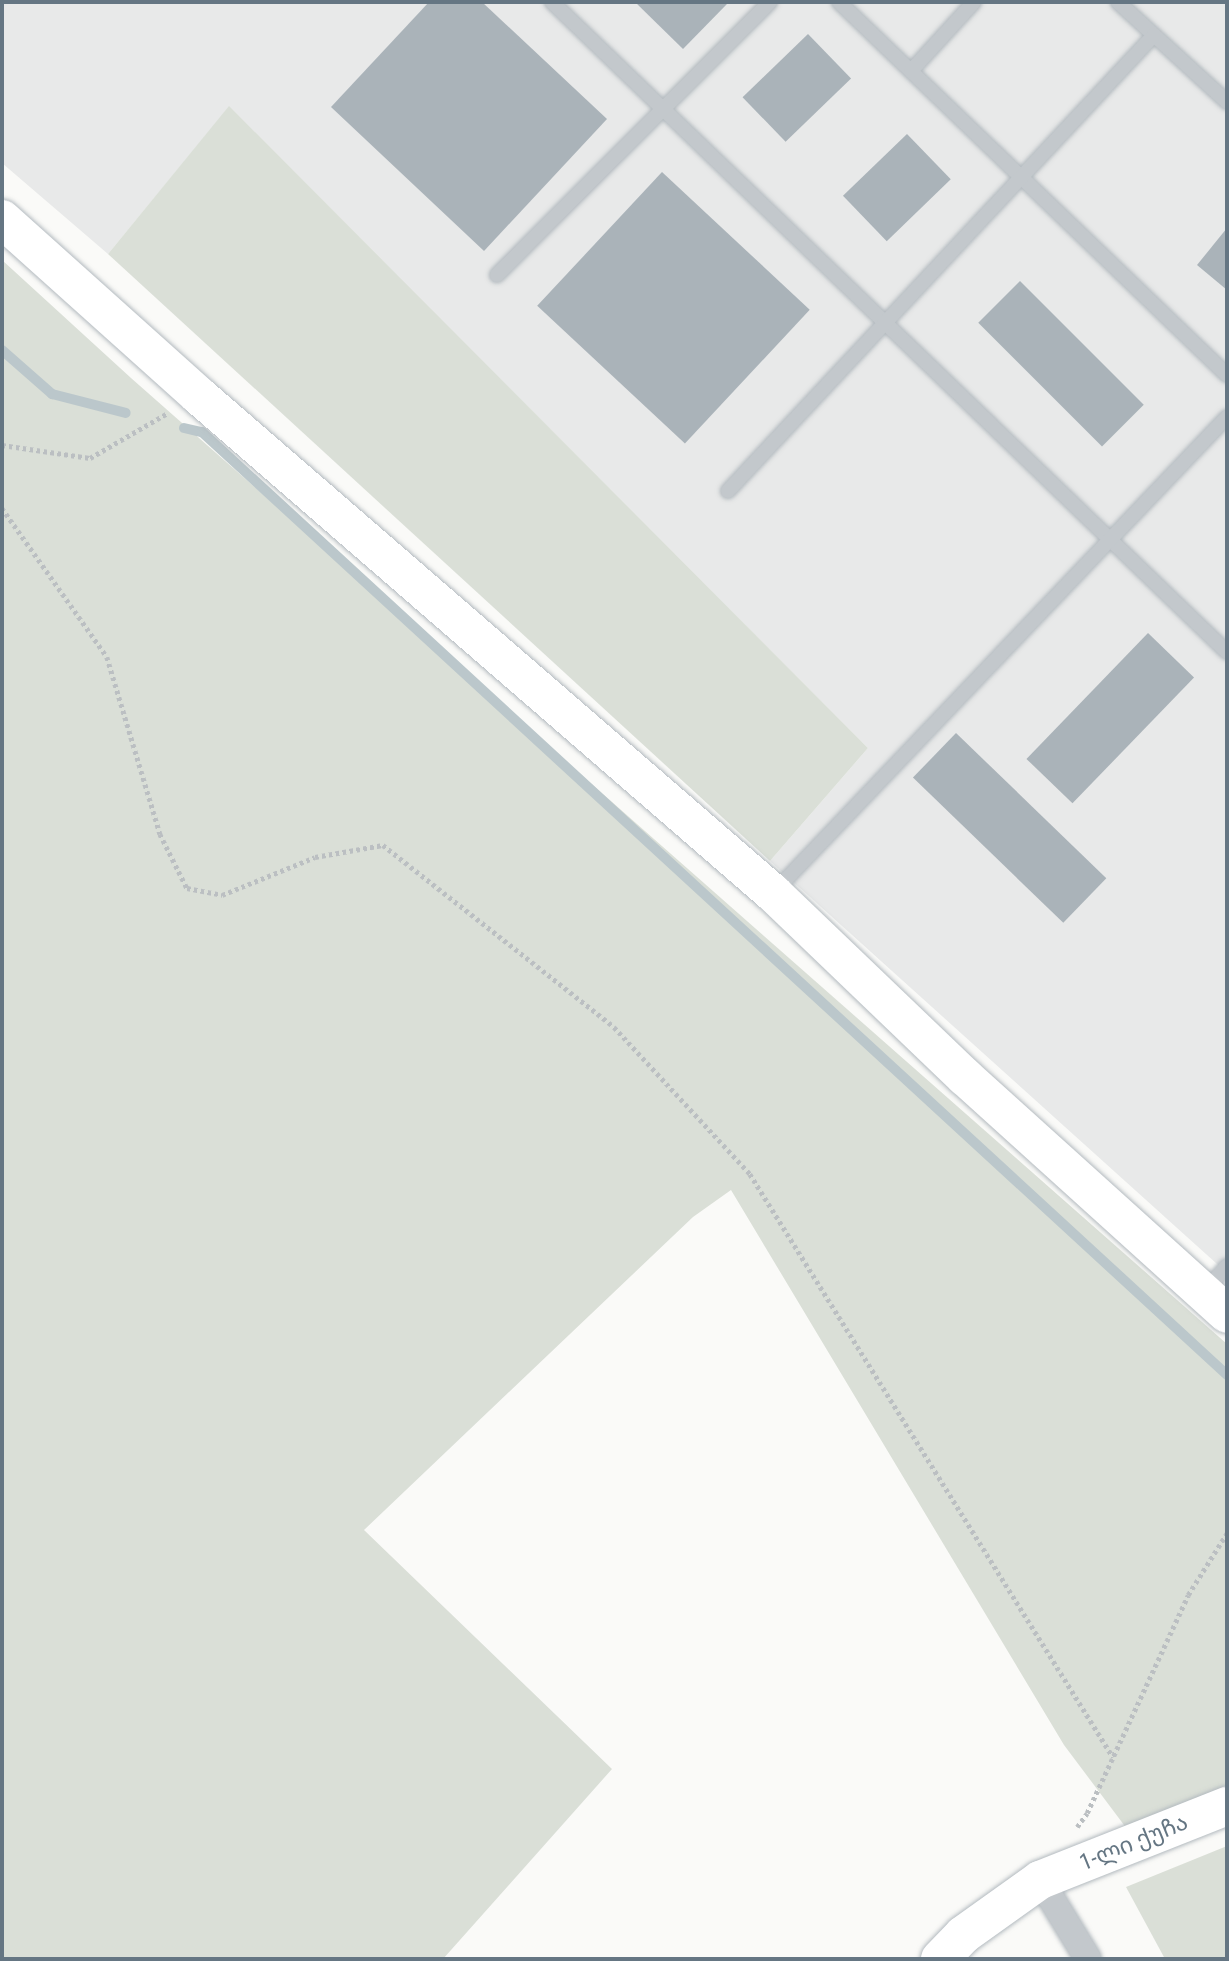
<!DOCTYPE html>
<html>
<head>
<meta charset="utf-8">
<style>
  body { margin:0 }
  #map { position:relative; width:1229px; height:1961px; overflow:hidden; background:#fafaf8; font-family:"Roboto Condensed","Noto Sans Georgian",sans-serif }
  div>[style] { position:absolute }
  .built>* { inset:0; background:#e8e9e9 }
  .green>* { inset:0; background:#dadfd7 }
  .stream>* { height:10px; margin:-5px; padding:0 5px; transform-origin:5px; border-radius:5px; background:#bbc7cb }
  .building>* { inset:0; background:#aab3b9; transform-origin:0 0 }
  .path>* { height:4.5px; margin-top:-2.25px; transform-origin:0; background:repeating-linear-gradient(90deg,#bbbfc2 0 3.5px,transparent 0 7px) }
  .roads { filter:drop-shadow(0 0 2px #b3babf) drop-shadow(0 0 2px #b3babf) }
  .lane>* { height:14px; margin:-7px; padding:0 7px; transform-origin:7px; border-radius:7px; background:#c3c8cc }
  .street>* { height:26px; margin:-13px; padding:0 13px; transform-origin:13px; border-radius:13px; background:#c3c8cc }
  .secondary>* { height:38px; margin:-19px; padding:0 19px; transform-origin:19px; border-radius:19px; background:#fff }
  span { translate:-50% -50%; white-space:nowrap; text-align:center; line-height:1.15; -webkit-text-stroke:7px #fff; paint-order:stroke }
  .street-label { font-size:23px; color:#657683 }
  .frame { position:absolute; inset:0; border:4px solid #657683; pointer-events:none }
</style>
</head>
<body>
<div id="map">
  <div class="built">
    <div style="clip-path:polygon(2px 2px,1227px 2px,1227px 1273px,770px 861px,868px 748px,229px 107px,108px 254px,2px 163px)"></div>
  </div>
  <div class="green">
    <div style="clip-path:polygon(229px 106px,868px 748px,770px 861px,108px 254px)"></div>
    <div style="clip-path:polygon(2px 260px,131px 378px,1227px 1344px,1227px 1786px,1127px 1829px,1064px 1745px,731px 1190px,693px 1217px,364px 1530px,612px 1769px,443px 1959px,2px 1959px)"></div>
    <div style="clip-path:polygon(1227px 1846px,1227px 1959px,1165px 1959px,1126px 1887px)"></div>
  </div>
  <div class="stream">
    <div style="left:2px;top:350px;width:67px;rotate:41.3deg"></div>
    <div style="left:52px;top:394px;width:76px;rotate:14.4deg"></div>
    <div style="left:184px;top:428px;width:18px;rotate:13deg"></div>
    <div style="left:202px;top:432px;width:1393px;rotate:42.61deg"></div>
  </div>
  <div class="building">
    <div style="clip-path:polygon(429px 2px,482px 2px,607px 119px,484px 251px,331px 107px)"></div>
    <div style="clip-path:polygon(635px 2px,725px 2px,727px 4px,683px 49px)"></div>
    <div style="left:808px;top:34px;width:62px;height:91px;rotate:46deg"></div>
    <div style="left:907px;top:134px;width:63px;height:89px;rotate:46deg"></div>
    <div style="left:662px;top:172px;width:202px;height:183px;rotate:43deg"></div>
    <div style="clip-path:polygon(1227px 228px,1227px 290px,1197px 265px)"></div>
    <div style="left:1020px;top:281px;width:175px;height:59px;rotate:45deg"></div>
    <div style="left:1148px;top:633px;width:64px;height:175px;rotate:44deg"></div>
    <div style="left:956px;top:733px;width:209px;height:62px;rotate:44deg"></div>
  </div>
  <div class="path">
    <div style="left:2px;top:445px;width:89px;rotate:8.4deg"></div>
    <div style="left:90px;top:458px;width:88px;rotate:-30.1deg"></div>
    <div style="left:2px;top:508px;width:182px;rotate:54.8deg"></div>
    <div style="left:107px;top:657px;width:185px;rotate:73.3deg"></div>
    <div style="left:160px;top:834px;width:60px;rotate:63.4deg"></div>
    <div style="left:187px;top:888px;width:36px;rotate:11deg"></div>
    <div style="left:222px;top:895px;width:100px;rotate:-22.2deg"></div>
    <div style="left:315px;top:857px;width:69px;rotate:-10deg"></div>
    <div style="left:383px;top:845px;width:294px;rotate:38.2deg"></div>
    <div style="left:614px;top:1027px;width:200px;rotate:47.2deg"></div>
    <div style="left:750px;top:1174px;width:687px;rotate:58.09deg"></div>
    <div style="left:1077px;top:1827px;width:17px;rotate:-54deg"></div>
    <div style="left:1087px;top:1813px;width:240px;rotate:-65.1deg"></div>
    <div style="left:1188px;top:1595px;width:73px;rotate:-57.8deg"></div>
  </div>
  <div class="roads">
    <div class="lane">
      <div style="left:552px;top:2px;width:937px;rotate:43.92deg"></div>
      <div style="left:839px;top:2px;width:538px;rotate:43.87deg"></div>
      <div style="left:1118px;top:2px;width:148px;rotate:42.5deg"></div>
      <div style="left:911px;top:71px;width:93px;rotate:-47.6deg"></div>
      <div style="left:497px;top:275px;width:386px;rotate:-45deg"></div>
      <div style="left:728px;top:491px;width:624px;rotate:-46.95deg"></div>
      <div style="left:774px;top:892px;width:656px;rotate:-46.36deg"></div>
      <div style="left:1205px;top:1291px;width:33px;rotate:-49deg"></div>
    </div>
    <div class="street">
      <div style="left:1040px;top:1880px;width:92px;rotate:58.7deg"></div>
    </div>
    <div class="secondary">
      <div style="left:2px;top:219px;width:263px;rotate:41.9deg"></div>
      <div style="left:198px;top:395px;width:761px;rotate:40.9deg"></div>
      <div style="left:773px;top:893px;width:266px;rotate:43.8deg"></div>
      <div style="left:965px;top:1077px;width:353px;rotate:42.1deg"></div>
      <div style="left:940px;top:1959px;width:33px;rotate:-46deg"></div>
      <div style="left:963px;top:1935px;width:95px;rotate:-35.5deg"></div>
      <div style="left:1040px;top:1880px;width:201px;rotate:-21.6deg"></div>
    </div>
  </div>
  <div class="street-label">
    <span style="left:1134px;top:1843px;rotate:-22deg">1-ლი ქუჩა</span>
  </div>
  <div class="frame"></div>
</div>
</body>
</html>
